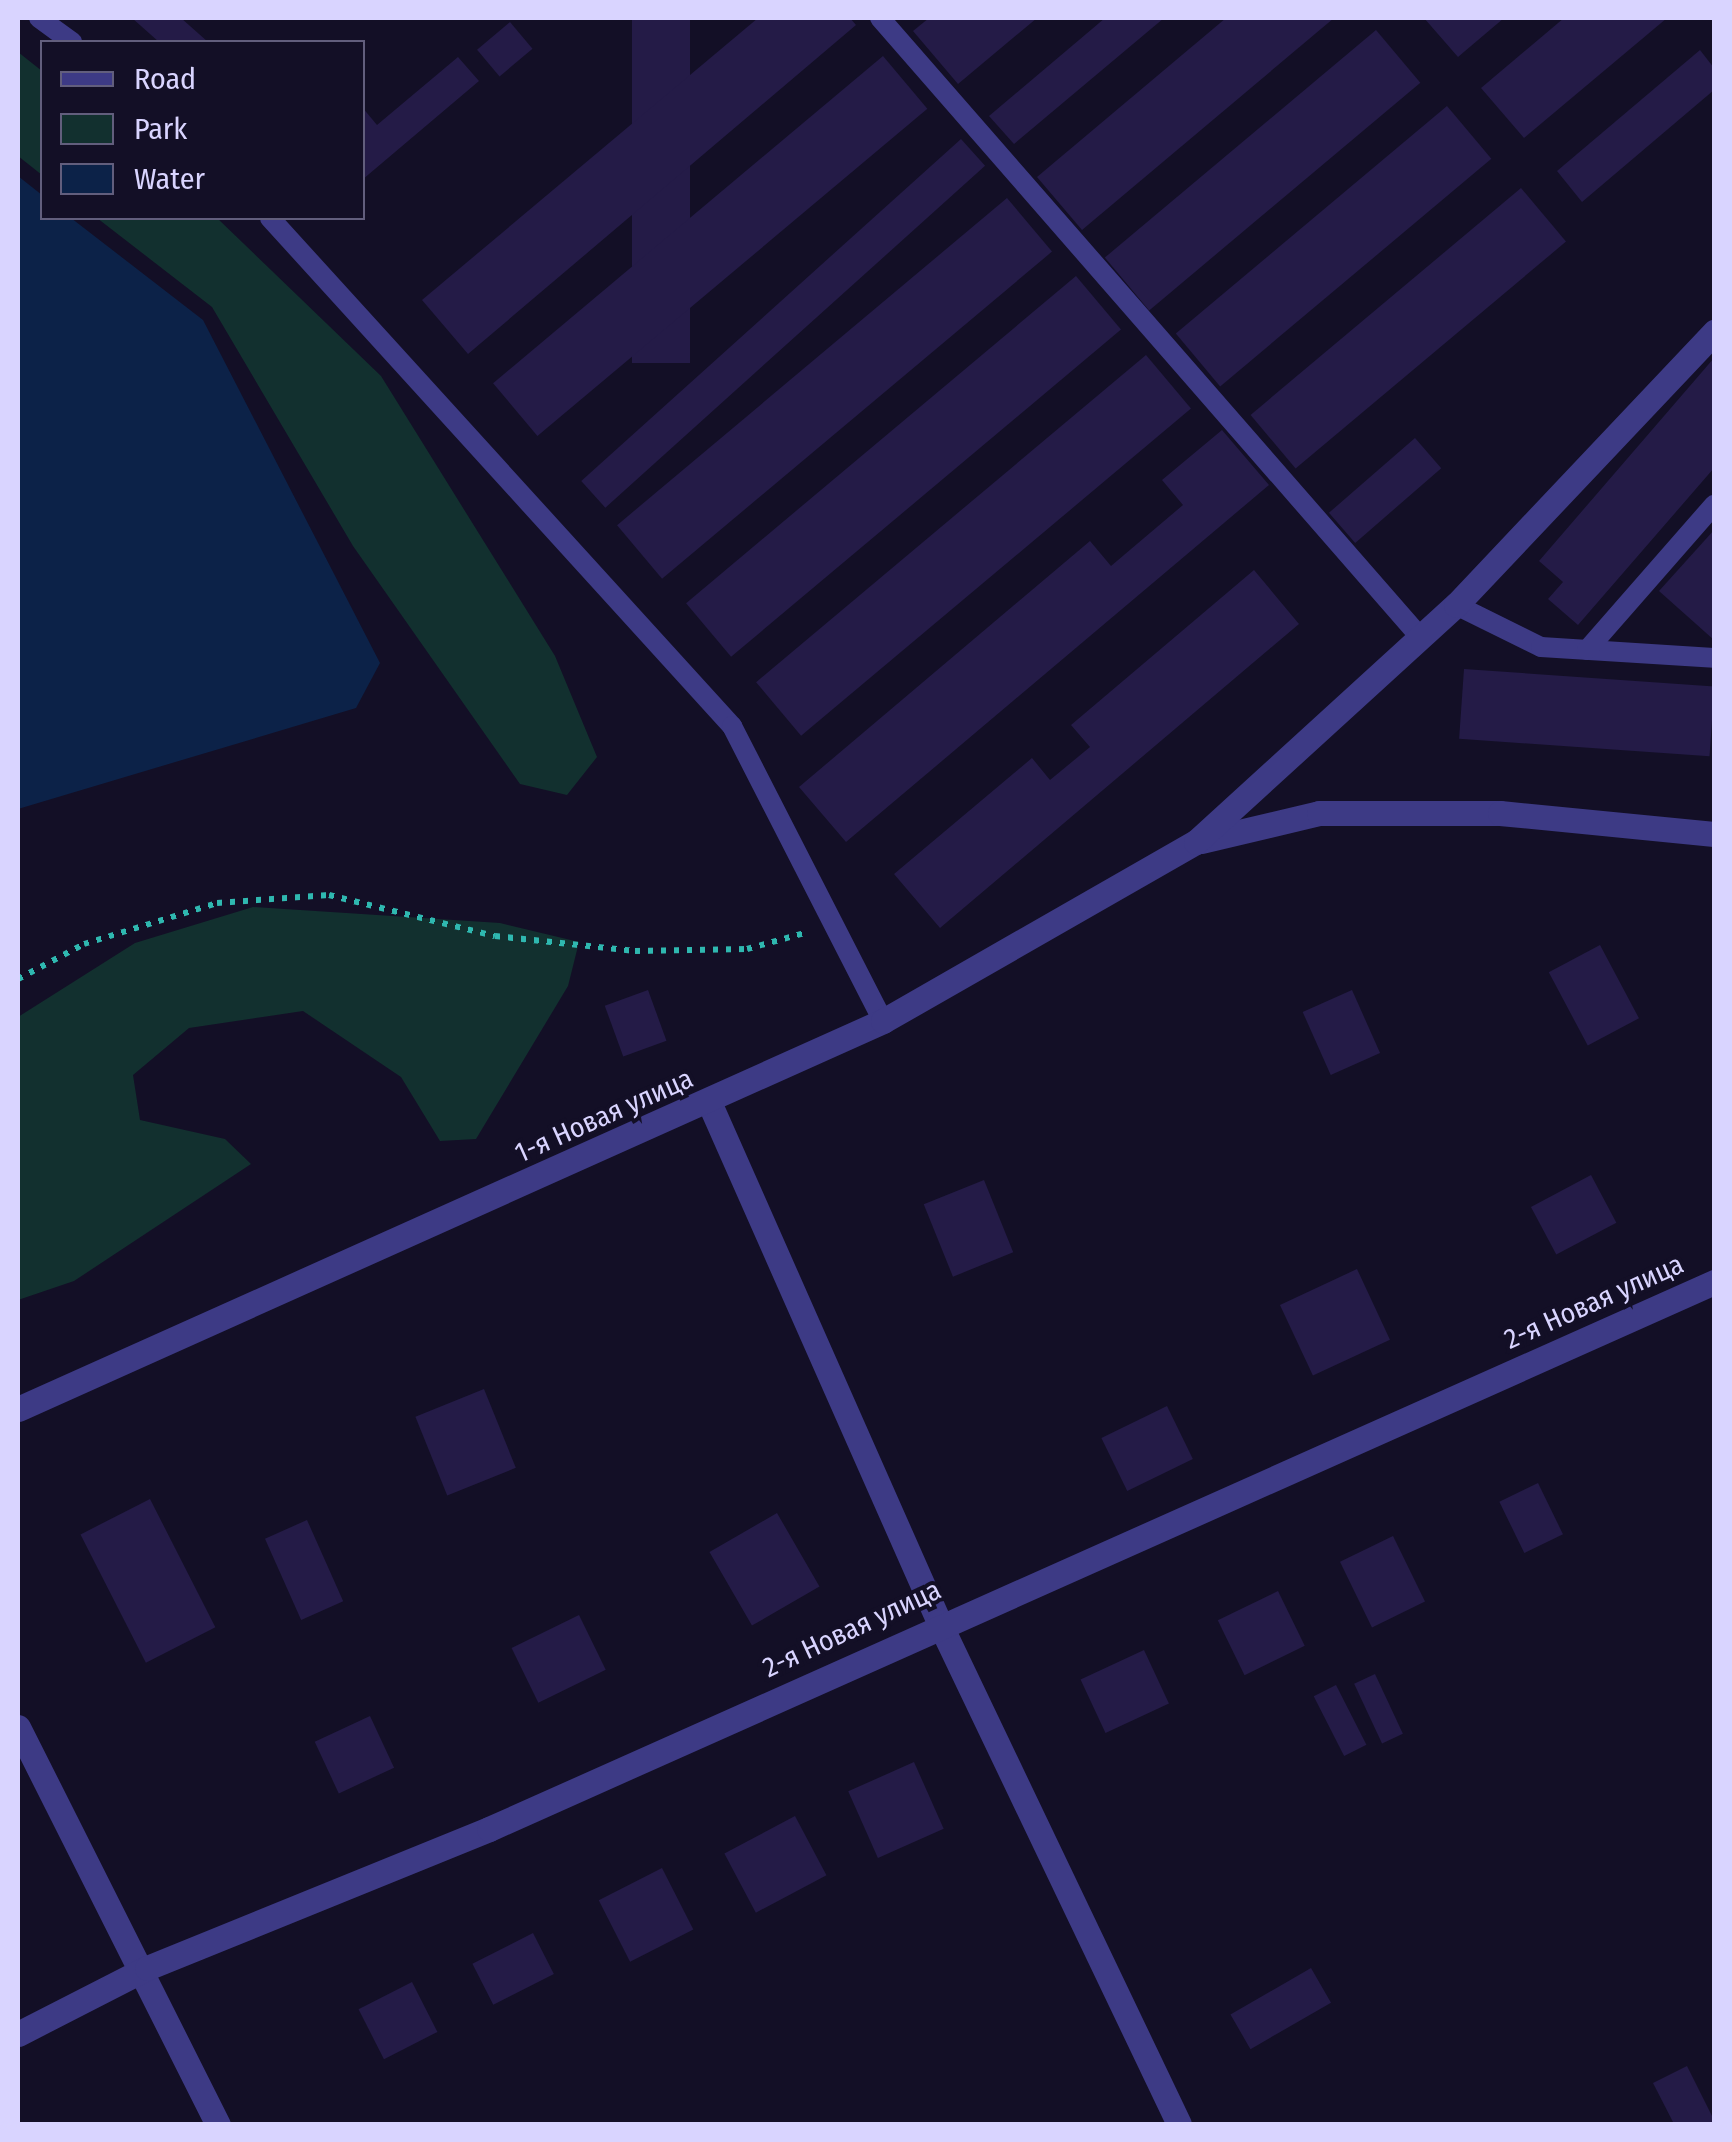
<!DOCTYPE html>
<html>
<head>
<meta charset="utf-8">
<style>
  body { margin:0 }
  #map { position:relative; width:1732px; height:2142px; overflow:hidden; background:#130f26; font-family:"Fira Sans Condensed",sans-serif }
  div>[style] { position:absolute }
  .green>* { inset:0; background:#12302f }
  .water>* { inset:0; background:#0c2248 }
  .building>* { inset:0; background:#241b47; transform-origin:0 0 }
  .path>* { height:6px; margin-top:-3px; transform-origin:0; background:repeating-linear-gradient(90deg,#2fb8b0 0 5px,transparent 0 13px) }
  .service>* { height:20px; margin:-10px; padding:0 10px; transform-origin:10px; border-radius:10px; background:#3d3a85 }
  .minor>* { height:25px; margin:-12.5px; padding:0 12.5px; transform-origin:12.5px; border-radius:12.5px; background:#3d3a85 }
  span { translate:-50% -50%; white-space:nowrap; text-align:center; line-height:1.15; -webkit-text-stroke:8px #130f26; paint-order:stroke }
  .street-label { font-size:28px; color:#d9d4ff }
  .frame { position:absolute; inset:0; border:20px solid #d9d4ff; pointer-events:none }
  .legend { position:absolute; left:40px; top:40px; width:325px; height:180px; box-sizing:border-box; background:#130f26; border:2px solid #625e7d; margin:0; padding:12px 18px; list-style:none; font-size:30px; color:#d9d4ff }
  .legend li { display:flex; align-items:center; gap:20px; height:50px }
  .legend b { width:50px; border:2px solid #625e7d }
</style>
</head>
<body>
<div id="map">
  <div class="green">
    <div style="clip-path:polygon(18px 52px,42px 71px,42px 175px,18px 156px)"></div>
    <div style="clip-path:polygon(97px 218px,217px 218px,381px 376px,555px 656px,597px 757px,567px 795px,520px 784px,353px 546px,212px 307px)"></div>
    <div style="clip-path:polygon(253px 907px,500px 923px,579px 942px,568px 986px,476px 1139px,440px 1141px,401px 1077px,303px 1011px,189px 1028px,133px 1075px,140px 1120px,225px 1139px,251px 1164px,74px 1281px,18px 1300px,18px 1017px,135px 943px)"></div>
  </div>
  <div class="water">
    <div style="clip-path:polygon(18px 176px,42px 195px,42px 218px,71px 218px,203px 320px,380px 663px,356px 708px,18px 809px)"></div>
  </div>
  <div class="building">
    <div style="clip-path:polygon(132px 18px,181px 18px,208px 42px,159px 42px)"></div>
    <div style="left:632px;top:18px;width:58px;height:345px"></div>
    <div style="clip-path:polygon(758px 18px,850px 18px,856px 25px,468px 354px,422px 300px)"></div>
    <div style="clip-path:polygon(929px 18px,1037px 18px,958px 84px,913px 31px)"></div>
    <div style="clip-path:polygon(1105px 18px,1164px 18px,1014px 144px,989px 116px)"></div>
    <div style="clip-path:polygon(1226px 18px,1334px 18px,1082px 230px,1037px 177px)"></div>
    <div style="clip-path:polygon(1424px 18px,1504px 18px,1458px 57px)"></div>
    <div style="clip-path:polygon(1564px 18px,1667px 18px,1524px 138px,1481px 88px)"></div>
    <div style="left:510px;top:22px;width:35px;height:43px;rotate:50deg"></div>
    <div style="left:1376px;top:30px;width:69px;height:354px;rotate:50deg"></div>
    <div style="clip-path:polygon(1700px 50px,1714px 68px,1714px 90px,1582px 202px,1557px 171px)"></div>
    <div style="left:883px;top:56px;width:69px;height:509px;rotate:50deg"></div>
    <div style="clip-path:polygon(458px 57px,479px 81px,362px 180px,362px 107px,377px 125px)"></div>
    <div style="left:1447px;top:106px;width:69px;height:354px;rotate:50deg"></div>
    <div style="left:961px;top:139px;width:36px;height:511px;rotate:48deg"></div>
    <div style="left:1521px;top:188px;width:70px;height:353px;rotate:50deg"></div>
    <div style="left:1007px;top:198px;width:70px;height:509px;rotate:50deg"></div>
    <div style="left:1076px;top:276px;width:70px;height:509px;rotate:50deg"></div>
    <div style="left:1146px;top:355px;width:70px;height:509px;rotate:50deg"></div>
    <div style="clip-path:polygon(1714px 358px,1714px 468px,1578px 625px,1548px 599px,1563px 582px,1539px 561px)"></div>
    <div style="clip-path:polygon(1222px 430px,1269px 485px,846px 842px,799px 787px,1090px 541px,1111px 566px,1183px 505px,1162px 480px)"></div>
    <div style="left:1415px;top:438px;width:40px;height:114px;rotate:49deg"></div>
    <div style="clip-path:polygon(1714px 530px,1714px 640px,1659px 591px)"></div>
    <div style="clip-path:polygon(1254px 570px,1299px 624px,940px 928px,894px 874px,1032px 758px,1050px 780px,1090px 747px,1071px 725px)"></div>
    <div style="left:1464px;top:669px;width:251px;height:70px;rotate:4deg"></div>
    <div style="left:1600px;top:945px;width:83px;height:58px;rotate:62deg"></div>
    <div style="left:648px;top:990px;width:54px;height:46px;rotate:70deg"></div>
    <div style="left:1352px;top:990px;width:69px;height:54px;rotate:66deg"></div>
    <div style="left:1591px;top:1175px;width:54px;height:68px;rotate:62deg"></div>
    <div style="left:984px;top:1180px;width:78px;height:65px;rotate:68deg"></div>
    <div style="left:1357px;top:1269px;width:78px;height:85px;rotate:65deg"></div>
    <div style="left:484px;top:1389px;width:85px;height:74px;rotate:68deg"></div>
    <div style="left:1167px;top:1406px;width:59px;height:73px;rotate:64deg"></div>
    <div style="left:1538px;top:1483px;width:57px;height:43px;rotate:64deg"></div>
    <div style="left:150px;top:1499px;width:144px;height:78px;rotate:63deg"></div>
    <div style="left:777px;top:1513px;width:85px;height:78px;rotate:60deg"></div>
    <div style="left:307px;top:1520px;width:89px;height:46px;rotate:66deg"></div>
    <div style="left:1393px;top:1536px;width:73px;height:59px;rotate:64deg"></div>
    <div style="left:1278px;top:1591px;width:61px;height:67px;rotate:64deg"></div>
    <div style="left:579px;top:1615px;width:61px;height:75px;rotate:64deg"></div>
    <div style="left:1144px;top:1650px;width:59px;height:70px;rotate:65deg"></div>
    <div style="left:1375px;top:1674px;width:66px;height:23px;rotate:65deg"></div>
    <div style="left:1336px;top:1685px;width:67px;height:25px;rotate:63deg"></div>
    <div style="left:370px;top:1716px;width:57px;height:61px;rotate:65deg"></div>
    <div style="left:914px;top:1762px;width:73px;height:72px;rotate:66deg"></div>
    <div style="left:795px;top:1816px;width:67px;height:80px;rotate:62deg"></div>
    <div style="left:662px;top:1868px;width:69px;height:71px;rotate:63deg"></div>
    <div style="left:533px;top:1933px;width:46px;height:68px;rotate:63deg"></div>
    <div style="left:1311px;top:1968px;width:40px;height:93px;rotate:60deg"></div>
    <div style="left:412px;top:1982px;width:56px;height:60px;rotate:63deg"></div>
    <div style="clip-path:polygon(1687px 2066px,1714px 2120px,1714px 2124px,1674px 2124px,1653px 2083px)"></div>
  </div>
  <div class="path">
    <div style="left:18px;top:979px;width:75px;rotate:-27.9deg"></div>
    <div style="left:84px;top:944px;width:139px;rotate:-17.1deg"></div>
    <div style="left:217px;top:903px;width:112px;rotate:-4.1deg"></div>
    <div style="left:329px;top:895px;width:171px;rotate:13.9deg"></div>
    <div style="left:495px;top:936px;width:141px;rotate:6.1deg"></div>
    <div style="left:635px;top:951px;width:112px;rotate:-1deg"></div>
    <div style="left:747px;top:949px;width:63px;rotate:-15.6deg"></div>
  </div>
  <div class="service">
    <div style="left:39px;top:18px;width:41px;rotate:36deg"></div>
    <div style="left:880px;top:18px;width:823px;rotate:48.89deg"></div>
    <div style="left:270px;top:218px;width:687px;rotate:47.72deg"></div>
    <div style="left:732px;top:726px;width:331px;rotate:62.9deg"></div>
    <div style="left:1456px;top:605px;width:95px;rotate:26.3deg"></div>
    <div style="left:1541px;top:647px;width:173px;rotate:3.6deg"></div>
    <div style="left:1587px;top:650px;width:193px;rotate:-48.8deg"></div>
  </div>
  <div class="minor">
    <div style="left:1201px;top:841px;width:121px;rotate:-13.3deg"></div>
    <div style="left:1319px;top:813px;width:181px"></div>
    <div style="left:1500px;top:813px;width:215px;rotate:5.6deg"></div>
    <div style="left:709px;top:1102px;width:569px;rotate:66.14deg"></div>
    <div style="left:939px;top:1622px;width:556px;rotate:64.45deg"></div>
    <div style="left:18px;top:1409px;width:948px;rotate:-24.16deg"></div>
    <div style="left:883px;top:1021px;width:361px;rotate:-29.8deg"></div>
    <div style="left:1196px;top:842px;width:352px;rotate:-42.4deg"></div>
    <div style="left:1456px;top:605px;width:376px;rotate:-46.6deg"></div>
    <div style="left:18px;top:1727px;width:445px;rotate:63.3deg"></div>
    <div style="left:18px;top:2034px;width:145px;rotate:-27.1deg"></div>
    <div style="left:147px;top:1968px;width:369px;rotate:-22.1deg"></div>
    <div style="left:489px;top:1829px;width:1342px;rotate:-24.06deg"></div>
  </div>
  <div class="street-label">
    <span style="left:604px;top:1116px;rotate:-24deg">1-я Новая улица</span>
    <span style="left:1594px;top:1302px;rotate:-24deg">2-я Новая улица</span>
    <span style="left:852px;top:1629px;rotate:-25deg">2-я Новая улица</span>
  </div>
  <div class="frame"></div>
  <ul class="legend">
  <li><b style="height:12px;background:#3d3a85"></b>Road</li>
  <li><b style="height:28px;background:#12302f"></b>Park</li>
  <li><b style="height:28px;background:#0c2248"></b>Water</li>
  </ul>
</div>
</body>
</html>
